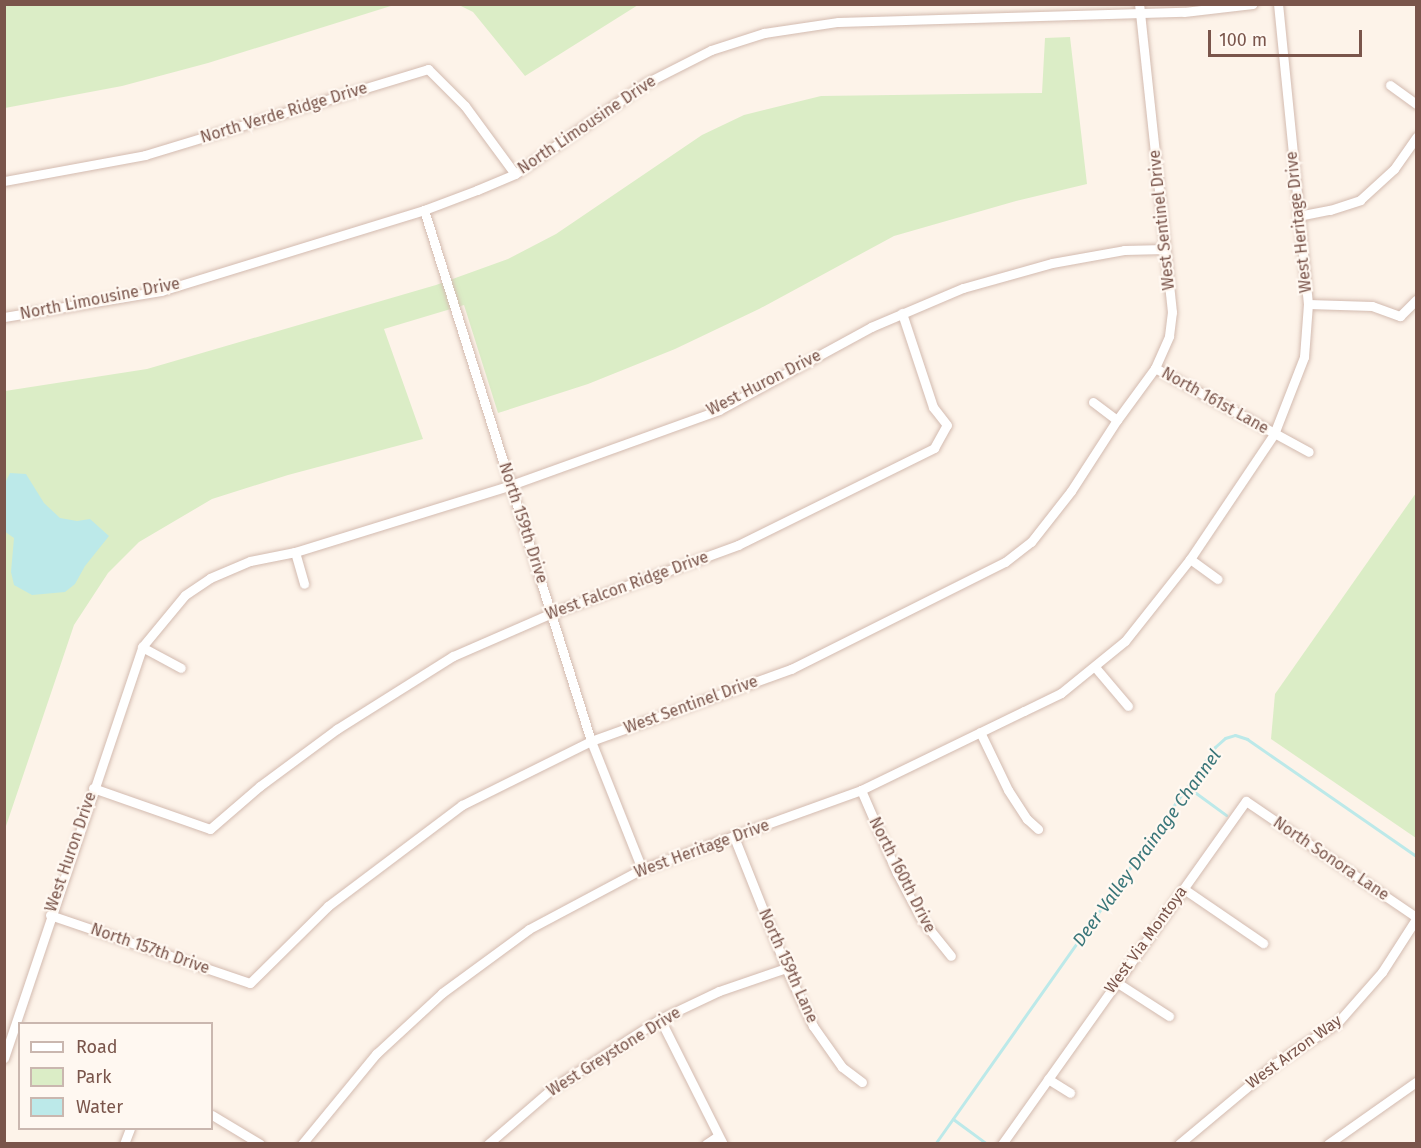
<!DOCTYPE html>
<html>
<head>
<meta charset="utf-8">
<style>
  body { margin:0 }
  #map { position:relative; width:1421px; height:1148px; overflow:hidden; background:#fdf3e9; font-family:"Fira Sans",sans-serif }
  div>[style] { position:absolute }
  .green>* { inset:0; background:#dbedc6 }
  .water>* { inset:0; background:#bce9e9 }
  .stream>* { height:3px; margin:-1.5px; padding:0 1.5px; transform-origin:1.5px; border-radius:1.5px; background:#bce9e9 }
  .roads { filter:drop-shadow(0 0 2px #d3bbb0) drop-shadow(0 0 2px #d3bbb0) }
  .minor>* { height:9px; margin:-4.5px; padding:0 4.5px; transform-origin:4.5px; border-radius:4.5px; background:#fff }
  span { translate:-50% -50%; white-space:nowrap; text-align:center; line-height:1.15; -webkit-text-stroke:4.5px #fff8f1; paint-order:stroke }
  .street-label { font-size:16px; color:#7a554b }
  .water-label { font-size:18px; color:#3a7679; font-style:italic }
  .frame { position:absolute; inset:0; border:6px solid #7a554b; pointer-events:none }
  .legend { position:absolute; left:18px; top:1022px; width:195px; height:108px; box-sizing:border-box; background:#fff8f1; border:2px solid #cab7af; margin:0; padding:8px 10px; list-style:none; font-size:18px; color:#7a554b }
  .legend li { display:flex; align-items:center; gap:12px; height:30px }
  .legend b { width:30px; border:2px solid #cab7af }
  .scale { position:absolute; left:1208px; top:30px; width:154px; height:27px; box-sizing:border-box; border:3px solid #7a554b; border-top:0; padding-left:8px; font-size:18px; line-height:21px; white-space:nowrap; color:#7a554b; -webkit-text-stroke:4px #fff8f1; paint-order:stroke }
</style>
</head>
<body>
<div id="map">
  <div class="green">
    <div style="clip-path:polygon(5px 4px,394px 4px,394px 5px,208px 63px,122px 86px,5px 108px)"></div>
    <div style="clip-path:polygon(459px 5px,638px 5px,525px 76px,473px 12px)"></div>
    <div style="clip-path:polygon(1070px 37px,1087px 184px,1016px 201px,894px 236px,759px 309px,675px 349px,588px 384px,498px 413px,464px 305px,384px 329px,423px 439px,288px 475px,212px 499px,139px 542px,108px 573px,74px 625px,5px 829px,5px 391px,147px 369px,436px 285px,508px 259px,556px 234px,702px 135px,744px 115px,821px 96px,1042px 93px,1045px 38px)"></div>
    <div style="clip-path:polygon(1416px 493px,1416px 838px,1271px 739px,1275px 694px)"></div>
  </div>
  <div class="water">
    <div style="clip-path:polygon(10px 473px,26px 474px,44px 503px,60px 518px,77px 521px,90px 519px,109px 536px,85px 566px,75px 584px,65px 592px,32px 595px,14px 585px,11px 572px,14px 538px,4px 531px,5px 483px)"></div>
  </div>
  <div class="stream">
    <div style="left:1189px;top:788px;width:46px;rotate:36.1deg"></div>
    <div style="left:953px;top:1119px;width:42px;rotate:36.3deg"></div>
    <div style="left:935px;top:1144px;width:486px;rotate:-54.8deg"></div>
    <div style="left:1215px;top:747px;width:13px;rotate:-42deg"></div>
    <div style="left:1225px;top:738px;width:10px;rotate:-17deg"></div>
    <div style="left:1235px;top:735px;width:13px;rotate:18deg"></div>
    <div style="left:1247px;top:739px;width:206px;rotate:34.7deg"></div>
  </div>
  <div class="roads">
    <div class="minor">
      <div style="left:1390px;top:85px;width:32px;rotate:36deg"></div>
      <div style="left:4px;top:181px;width:143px;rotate:-10.4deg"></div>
      <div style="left:145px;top:155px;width:296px;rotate:-16.9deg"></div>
      <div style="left:428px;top:69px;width:52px;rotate:45deg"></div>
      <div style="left:465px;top:106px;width:84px;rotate:53.7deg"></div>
      <div style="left:424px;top:210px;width:557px;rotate:72.54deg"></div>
      <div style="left:591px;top:741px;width:138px;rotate:68.3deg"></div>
      <div style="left:1298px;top:216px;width:33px;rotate:-11deg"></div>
      <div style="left:1330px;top:210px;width:32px;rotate:-18deg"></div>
      <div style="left:1360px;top:200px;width:46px;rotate:-42.4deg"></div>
      <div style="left:1394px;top:169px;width:39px;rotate:-55deg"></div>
      <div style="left:1308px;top:304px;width:64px;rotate:1.8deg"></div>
      <div style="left:1372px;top:306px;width:30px;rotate:20deg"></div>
      <div style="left:1400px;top:316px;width:23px;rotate:-45deg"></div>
      <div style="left:4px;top:317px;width:159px;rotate:-9.4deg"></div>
      <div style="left:161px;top:291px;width:275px;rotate:-17.1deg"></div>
      <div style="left:424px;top:210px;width:57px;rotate:-20.7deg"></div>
      <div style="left:477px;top:190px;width:41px;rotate:-22.8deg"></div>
      <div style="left:515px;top:174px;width:160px;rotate:-34.8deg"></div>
      <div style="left:646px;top:83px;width:73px;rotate:-26.9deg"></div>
      <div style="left:711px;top:50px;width:56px;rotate:-17.8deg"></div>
      <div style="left:764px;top:33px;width:75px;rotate:-8.5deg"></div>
      <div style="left:838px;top:22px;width:346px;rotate:-1.7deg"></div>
      <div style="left:1184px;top:12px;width:69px;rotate:-6.6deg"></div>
      <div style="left:1155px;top:368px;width:175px;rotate:28.6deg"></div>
      <div style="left:1093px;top:402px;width:30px;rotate:37deg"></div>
      <div style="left:295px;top:552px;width:33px;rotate:74deg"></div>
      <div style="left:1190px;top:559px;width:34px;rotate:36deg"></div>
      <div style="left:142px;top:647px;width:44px;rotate:28.3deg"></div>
      <div style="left:1095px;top:667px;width:51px;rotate:49.8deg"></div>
      <div style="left:980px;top:732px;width:64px;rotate:64.2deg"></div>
      <div style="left:1008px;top:790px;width:35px;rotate:57deg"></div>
      <div style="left:1027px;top:819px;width:15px;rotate:42deg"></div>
      <div style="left:93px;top:788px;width:124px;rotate:19.3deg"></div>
      <div style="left:210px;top:829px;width:66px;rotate:-40.7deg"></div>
      <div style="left:260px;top:786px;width:96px;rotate:-36.5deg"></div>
      <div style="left:337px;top:729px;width:137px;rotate:-32.2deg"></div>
      <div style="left:453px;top:656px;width:108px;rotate:-23.5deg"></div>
      <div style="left:552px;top:613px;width:198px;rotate:-20.1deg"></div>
      <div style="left:738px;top:545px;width:219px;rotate:-26.3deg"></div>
      <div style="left:934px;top:448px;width:26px;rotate:-61deg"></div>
      <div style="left:947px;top:425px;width:23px;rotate:-128deg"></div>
      <div style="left:933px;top:407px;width:99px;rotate:-108.3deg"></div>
      <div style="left:861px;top:790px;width:90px;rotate:66.6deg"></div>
      <div style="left:897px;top:873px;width:53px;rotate:62deg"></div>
      <div style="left:922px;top:920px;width:46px;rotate:51.1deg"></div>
      <div style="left:734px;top:837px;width:141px;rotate:68.3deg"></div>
      <div style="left:786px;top:968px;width:64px;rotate:65deg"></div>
      <div style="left:813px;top:1026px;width:50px;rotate:54.7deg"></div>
      <div style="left:842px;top:1067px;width:25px;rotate:37deg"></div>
      <div style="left:1184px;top:889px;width:96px;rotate:34.4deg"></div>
      <div style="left:50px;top:915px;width:211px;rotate:18.8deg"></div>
      <div style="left:250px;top:983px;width:110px;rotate:-44.6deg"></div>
      <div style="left:328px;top:906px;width:168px;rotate:-37deg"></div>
      <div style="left:462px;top:805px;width:144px;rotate:-26.4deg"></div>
      <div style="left:591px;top:741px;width:213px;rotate:-19.8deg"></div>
      <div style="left:791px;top:669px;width:239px;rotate:-26.6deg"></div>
      <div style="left:1005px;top:562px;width:33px;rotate:-38deg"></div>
      <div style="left:1031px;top:542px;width:65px;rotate:-51.9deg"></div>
      <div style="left:1071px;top:491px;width:85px;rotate:-57.1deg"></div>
      <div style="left:1117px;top:420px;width:64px;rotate:-53.8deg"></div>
      <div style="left:1155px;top:368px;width:35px;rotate:-66deg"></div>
      <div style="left:1169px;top:336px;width:24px;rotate:-83deg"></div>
      <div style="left:1172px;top:312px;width:310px;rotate:-96.1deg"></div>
      <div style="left:1116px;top:982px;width:63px;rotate:32.7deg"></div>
      <div style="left:660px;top:1019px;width:140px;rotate:63.3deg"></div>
      <div style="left:4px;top:1058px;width:434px;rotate:-71.4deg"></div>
      <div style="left:142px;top:647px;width:67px;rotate:-50.4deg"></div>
      <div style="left:185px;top:595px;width:30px;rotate:-34deg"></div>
      <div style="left:210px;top:578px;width:43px;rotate:-23deg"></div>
      <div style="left:250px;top:561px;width:46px;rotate:-11.3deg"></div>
      <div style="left:295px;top:552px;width:226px;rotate:-17.2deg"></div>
      <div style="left:511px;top:485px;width:221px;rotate:-19.8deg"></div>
      <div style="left:719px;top:410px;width:173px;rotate:-28.6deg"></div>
      <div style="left:871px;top:327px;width:100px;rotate:-23deg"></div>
      <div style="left:963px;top:288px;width:92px;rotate:-15.7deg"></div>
      <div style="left:1052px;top:263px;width:73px;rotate:-10.2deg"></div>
      <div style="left:1124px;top:250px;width:41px;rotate:-1.4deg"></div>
      <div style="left:1048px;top:1079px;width:26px;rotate:32deg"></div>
      <div style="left:212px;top:1115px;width:56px;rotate:31.1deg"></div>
      <div style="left:124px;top:1144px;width:17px;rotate:-69deg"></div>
      <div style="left:302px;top:1144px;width:117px;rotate:-50.6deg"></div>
      <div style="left:376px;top:1054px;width:90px;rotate:-42.7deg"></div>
      <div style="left:442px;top:993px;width:108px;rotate:-36.3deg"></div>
      <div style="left:529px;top:929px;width:128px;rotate:-28deg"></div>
      <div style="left:642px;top:869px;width:233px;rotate:-19.8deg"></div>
      <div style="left:861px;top:790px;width:181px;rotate:-25.9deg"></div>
      <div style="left:1024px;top:711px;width:41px;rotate:-25.9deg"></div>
      <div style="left:1061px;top:693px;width:82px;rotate:-39.1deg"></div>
      <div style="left:1125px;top:641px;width:105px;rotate:-51.6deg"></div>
      <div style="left:1190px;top:559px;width:151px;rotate:-56.1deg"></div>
      <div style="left:1274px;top:434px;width:83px;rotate:-68.7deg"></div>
      <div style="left:1304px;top:357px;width:53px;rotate:-85.7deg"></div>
      <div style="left:1308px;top:304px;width:301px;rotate:-95.7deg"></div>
      <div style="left:488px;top:1144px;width:87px;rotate:-40.8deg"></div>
      <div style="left:554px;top:1087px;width:126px;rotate:-32.7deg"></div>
      <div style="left:660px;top:1019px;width:65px;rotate:-25.4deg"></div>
      <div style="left:719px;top:991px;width:71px;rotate:-18.9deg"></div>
      <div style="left:706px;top:1144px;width:14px;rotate:-34deg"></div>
      <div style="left:1002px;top:1144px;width:421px;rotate:-54.6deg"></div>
      <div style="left:1246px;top:801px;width:206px;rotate:34.3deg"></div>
      <div style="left:1179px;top:1144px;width:126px;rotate:-39.9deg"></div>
      <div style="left:1276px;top:1063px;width:74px;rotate:-33.5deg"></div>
      <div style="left:1338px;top:1022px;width:67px;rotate:-48.7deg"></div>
      <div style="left:1382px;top:972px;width:63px;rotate:-57.3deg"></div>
      <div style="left:1328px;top:1144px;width:108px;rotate:-35.2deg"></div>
    </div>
  </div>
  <div class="street-label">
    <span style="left:284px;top:113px;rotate:-17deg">North Verde Ridge Drive</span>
    <span style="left:587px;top:125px;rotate:-34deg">North Limousine Drive</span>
    <span style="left:1162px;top:220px;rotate:-96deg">West Sentinel Drive</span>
    <span style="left:1299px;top:222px;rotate:-96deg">West Heritage Drive</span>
    <span style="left:100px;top:299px;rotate:-11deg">North Limousine Drive</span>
    <span style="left:764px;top:383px;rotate:-27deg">West Huron Drive</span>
    <span style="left:1215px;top:401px;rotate:29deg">North 161st Lane</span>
    <span style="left:523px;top:523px;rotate:72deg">North 159th Drive</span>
    <span style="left:627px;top:586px;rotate:-20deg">West Falcon Ridge Drive</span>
    <span style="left:691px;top:705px;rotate:-20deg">West Sentinel Drive</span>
    <span style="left:702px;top:849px;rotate:-20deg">West Heritage Drive</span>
    <span style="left:71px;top:852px;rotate:-71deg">West Huron Drive</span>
    <span style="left:1331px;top:859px;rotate:34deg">North Sonora Lane</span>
    <span style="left:902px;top:875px;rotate:63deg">North 160th Drive</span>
    <span style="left:1146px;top:940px;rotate:-54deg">West Via Montoya</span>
    <span style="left:150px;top:949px;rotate:19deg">North 157th Drive</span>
    <span style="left:788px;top:966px;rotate:66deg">North 159th Lane</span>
    <span style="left:614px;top:1052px;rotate:-32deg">West Greystone Drive</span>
    <span style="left:1294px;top:1052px;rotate:-36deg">West Arzon Way</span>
  </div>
  <div class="water-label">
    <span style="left:1147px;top:848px;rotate:-54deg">Deer Valley Drainage Channel</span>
  </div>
  <div class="frame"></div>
  <ul class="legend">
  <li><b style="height:8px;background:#fff"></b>Road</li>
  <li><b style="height:16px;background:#dbedc6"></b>Park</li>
  <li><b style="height:16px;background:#bce9e9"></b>Water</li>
  </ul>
  <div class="scale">100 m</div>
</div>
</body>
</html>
